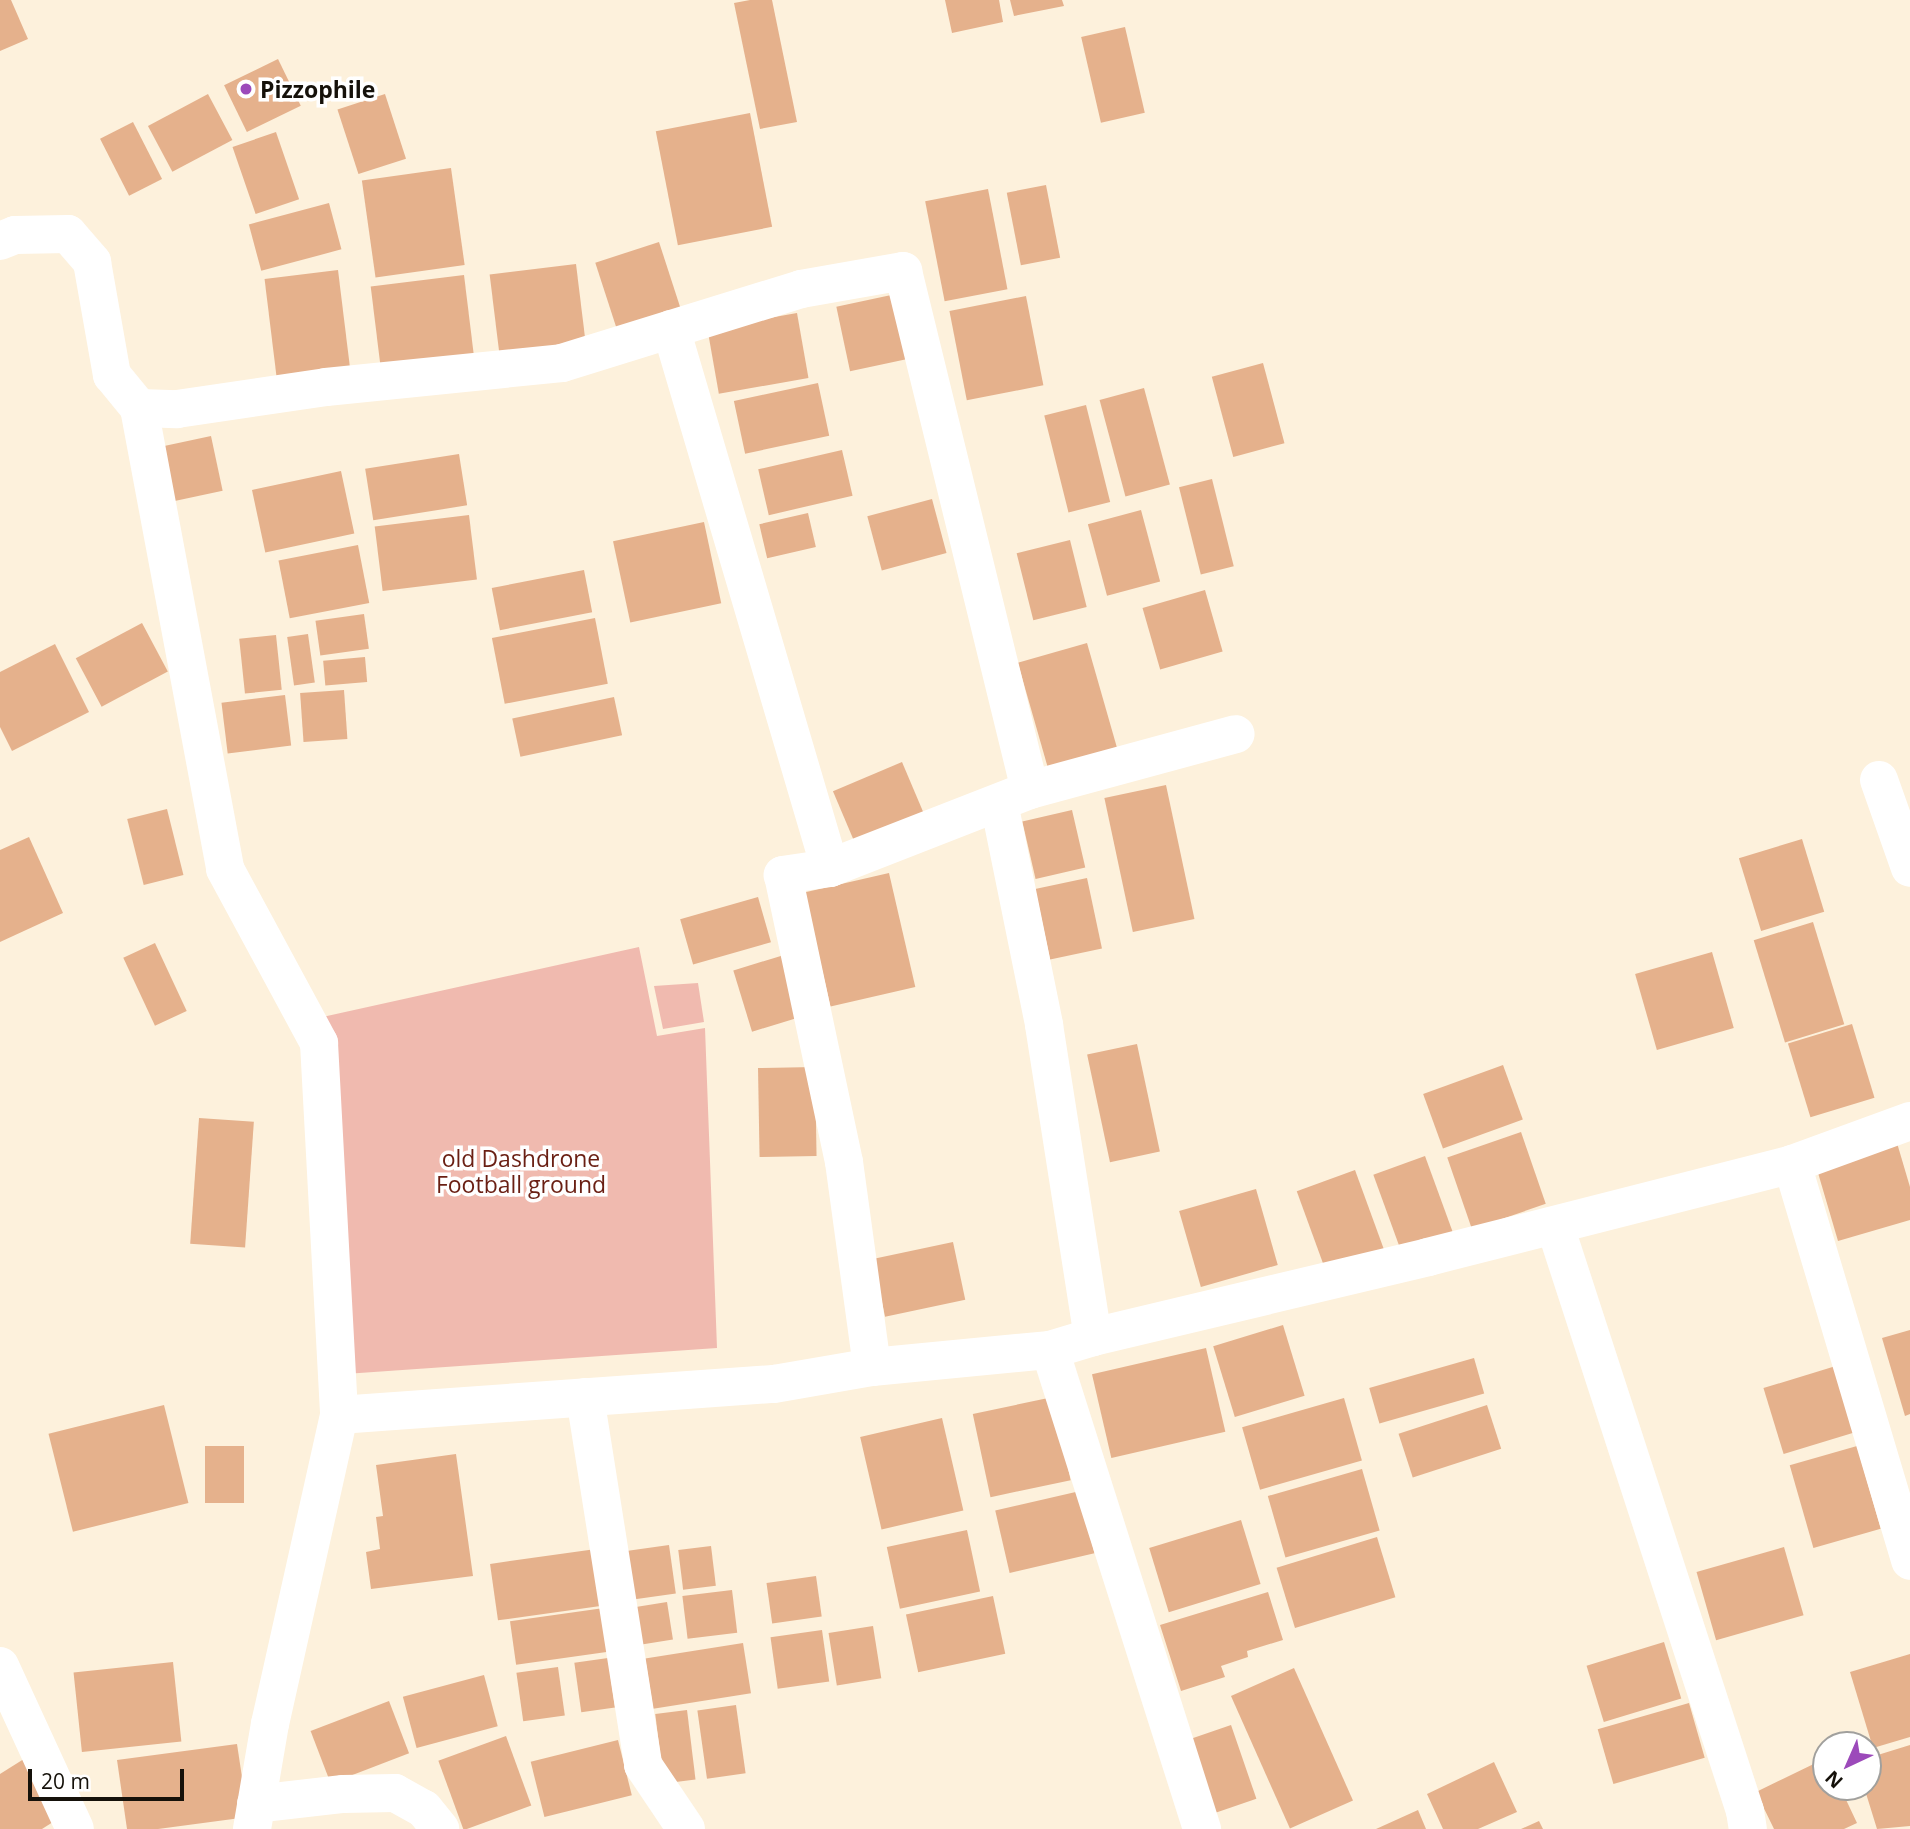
<!DOCTYPE html>
<html>
<head>
<meta charset="utf-8">
<style>
  body { margin:0 }
  #map { position:relative; width:1910px; height:1829px; overflow:hidden; background:#fdf1dc; font-family:"Open Sans",sans-serif }
  div>[style] { position:absolute }
  .green>* { inset:0; background:#f0baaf }
  .building>* { inset:0; background:#e5b18c; transform-origin:0 0 }
  .minor>* { height:38px; margin:-19px; padding:0 19px; transform-origin:19px; border-radius:19px; background:#fff }
  .dots>* { width:19px; height:19px; translate:-50% -50%; box-sizing:border-box; border:4px solid #fff; border-radius:50% }
  span { translate:-50% -50%; white-space:nowrap; text-align:center; line-height:1.15; -webkit-text-stroke:7px #fff; paint-order:stroke }
  .poi-label { font-size:23px; color:#15110a; font-weight:700 }
  .left { translate:0 -50%; text-align:left }
  .park-label { font-size:23px; color:#6a1f13 }
  .north { position:absolute; left:1812px; top:1731px; width:70px; height:70px; box-sizing:border-box; background:#fff; border:2px solid #a1a09d; border-radius:50%; rotate:224deg; font-size:19px; font-weight:700; line-height:28px; text-align:center; color:#15110a }
  .north::after { content:''; display:block; margin:auto; width:24px; height:32px; background:#9c4aba; clip-path:polygon(50% 0,100% 100%,50% 72%,0 100%) }
  .scale { position:absolute; left:28px; top:1769px; width:156px; height:32px; box-sizing:border-box; border:4px solid #15110a; border-top:0; padding-left:9px; font-size:21px; line-height:24px; white-space:nowrap; color:#15110a; -webkit-text-stroke:5px #fff; paint-order:stroke }
</style>
</head>
<body>
<div id="map">
  <div class="green">
    <div style="clip-path:polygon(639px 947px,657px 1036px,705px 1028px,717px 1348px,345px 1374px,318px 1018px)"></div>
    <div style="clip-path:polygon(698px 983px,704px 1022px,663px 1029px,654px 986px)"></div>
  </div>
  <div class="building">
    <div style="clip-path:polygon(0 0,11px 0,28px 39px,0 51px)"></div>
    <div style="clip-path:polygon(750px 0,772px 0,797px 122px,760px 129px,734px 3px)"></div>
    <div style="clip-path:polygon(945px 0,999px 0,1003px 22px,952px 33px)"></div>
    <div style="clip-path:polygon(1010px 0,1062px 0,1064px 6px,1014px 16px)"></div>
    <div style="left:1125px;top:27px;width:88px;height:45px;rotate:77deg"></div>
    <div style="left:278px;top:59px;width:52px;height:60px;rotate:64deg"></div>
    <div style="left:208px;top:94px;width:52px;height:68px;rotate:62deg"></div>
    <div style="left:385px;top:94px;width:68px;height:50px;rotate:72deg"></div>
    <div style="left:750px;top:113px;width:116px;height:96px;rotate:79deg"></div>
    <div style="left:133px;top:122px;width:64px;height:37px;rotate:63deg"></div>
    <div style="left:276px;top:132px;width:71px;height:46px;rotate:71deg"></div>
    <div style="left:451px;top:168px;width:98px;height:90px;rotate:82deg"></div>
    <div style="left:1046px;top:185px;width:74px;height:40px;rotate:79deg"></div>
    <div style="left:988px;top:189px;width:102px;height:64px;rotate:79deg"></div>
    <div style="left:329px;top:203px;width:48px;height:83px;rotate:75deg"></div>
    <div style="left:659px;top:242px;width:72px;height:67px;rotate:72deg"></div>
    <div style="left:576px;top:264px;width:79px;height:87px;rotate:83deg"></div>
    <div style="left:338px;top:270px;width:101px;height:74px;rotate:83deg"></div>
    <div style="left:464px;top:275px;width:83px;height:94px;rotate:83deg"></div>
    <div style="left:896px;top:294px;width:66px;height:61px;rotate:78deg"></div>
    <div style="left:1026px;top:296px;width:91px;height:78px;rotate:79deg"></div>
    <div style="left:797px;top:313px;width:66px;height:91px;rotate:80deg"></div>
    <div style="left:1263px;top:363px;width:83px;height:53px;rotate:75deg"></div>
    <div style="left:818px;top:383px;width:54px;height:86px;rotate:78deg"></div>
    <div style="left:1144px;top:388px;width:100px;height:46px;rotate:75deg"></div>
    <div style="left:1086px;top:405px;width:100px;height:43px;rotate:76deg"></div>
    <div style="left:211px;top:436px;width:56px;height:55px;rotate:78deg"></div>
    <div style="left:842px;top:450px;width:47px;height:86px;rotate:77deg"></div>
    <div style="left:459px;top:454px;width:52px;height:95px;rotate:81deg"></div>
    <div style="left:341px;top:471px;width:64px;height:91px;rotate:78deg"></div>
    <div style="left:1212px;top:479px;width:90px;height:34px;rotate:76deg"></div>
    <div style="left:932px;top:499px;width:56px;height:67px;rotate:75deg"></div>
    <div style="left:1141px;top:510px;width:74px;height:55px;rotate:75deg"></div>
    <div style="left:808px;top:513px;width:35px;height:50px;rotate:77deg"></div>
    <div style="left:469px;top:515px;width:65px;height:95px;rotate:83deg"></div>
    <div style="left:704px;top:522px;width:83px;height:93px;rotate:78deg"></div>
    <div style="left:1070px;top:540px;width:69px;height:55px;rotate:76deg"></div>
    <div style="left:358px;top:545px;width:59px;height:81px;rotate:79deg"></div>
    <div style="left:584px;top:570px;width:43px;height:94px;rotate:79deg"></div>
    <div style="left:1205px;top:590px;width:64px;height:65px;rotate:74deg"></div>
    <div style="left:364px;top:614px;width:35px;height:49px;rotate:82deg"></div>
    <div style="left:595px;top:618px;width:67px;height:105px;rotate:79deg"></div>
    <div style="left:142px;top:623px;width:55px;height:75px;rotate:62deg"></div>
    <div style="left:308px;top:634px;width:49px;height:21px;rotate:82deg"></div>
    <div style="left:276px;top:635px;width:55px;height:37px;rotate:84deg"></div>
    <div style="left:1087px;top:643px;width:112px;height:72px;rotate:74deg"></div>
    <div style="clip-path:polygon(55px 644px,89px 712px,12px 751px,0 727px,0 672px)"></div>
    <div style="left:365px;top:657px;width:25px;height:42px;rotate:85deg"></div>
    <div style="left:344px;top:690px;width:49px;height:44px;rotate:86deg"></div>
    <div style="left:285px;top:695px;width:51px;height:64px;rotate:83deg"></div>
    <div style="left:614px;top:697px;width:39px;height:104px;rotate:78deg"></div>
    <div style="left:902px;top:762px;width:64px;height:75px;rotate:67deg"></div>
    <div style="left:1166px;top:785px;width:137px;height:63px;rotate:78deg"></div>
    <div style="left:167px;top:809px;width:68px;height:41px;rotate:76deg"></div>
    <div style="left:1072px;top:810px;width:59px;height:51px;rotate:77deg"></div>
    <div style="clip-path:polygon(29px 837px,63px 913px,0 942px,0 850px)"></div>
    <div style="left:1802px;top:839px;width:76px;height:66px;rotate:73deg"></div>
    <div style="left:889px;top:873px;width:117px;height:87px;rotate:77deg"></div>
    <div style="left:1087px;top:878px;width:72px;height:53px;rotate:78deg"></div>
    <div style="left:758px;top:897px;width:47px;height:81px;rotate:74deg"></div>
    <div style="left:1813px;top:922px;width:107px;height:62px;rotate:73deg"></div>
    <div style="left:155px;top:943px;width:75px;height:35px;rotate:65deg"></div>
    <div style="left:1712px;top:952px;width:79px;height:80px;rotate:74deg"></div>
    <div style="left:784px;top:955px;width:64px;height:53px;rotate:73deg"></div>
    <div style="left:1852px;top:1024px;width:77px;height:67px;rotate:73deg"></div>
    <div style="left:1137px;top:1044px;width:110px;height:51px;rotate:78deg"></div>
    <div style="left:1503px;top:1065px;width:58px;height:85px;rotate:70deg"></div>
    <div style="left:815px;top:1067px;width:89px;height:57px;rotate:89deg"></div>
    <div style="left:199px;top:1118px;width:55px;height:126px;rotate:4deg"></div>
    <div style="left:1521px;top:1132px;width:76px;height:78px;rotate:71deg"></div>
    <div style="clip-path:polygon(1897px 1143px,1910px 1187px,1910px 1220px,1838px 1241px,1816px 1166px)"></div>
    <div style="left:1425px;top:1156px;width:81px;height:55px;rotate:70deg"></div>
    <div style="left:1355px;top:1170px;width:85px;height:62px;rotate:70deg"></div>
    <div style="left:1256px;top:1189px;width:79px;height:80px;rotate:74deg"></div>
    <div style="left:953px;top:1242px;width:59px;height:82px;rotate:78deg"></div>
    <div style="left:1283px;top:1325px;width:74px;height:73px;rotate:73deg"></div>
    <div style="clip-path:polygon(1910px 1330px,1910px 1414px,1905px 1416px,1882px 1338px)"></div>
    <div style="left:1206px;top:1348px;width:86px;height:117px;rotate:77deg"></div>
    <div style="left:1474px;top:1358px;width:37px;height:109px;rotate:74deg"></div>
    <div style="left:1839px;top:1365px;width:69px;height:79px;rotate:73deg"></div>
    <div style="left:1053px;top:1397px;width:85px;height:82px;rotate:78deg"></div>
    <div style="left:1344px;top:1398px;width:65px;height:106px;rotate:74deg"></div>
    <div style="left:164px;top:1405px;width:101px;height:119px;rotate:76deg"></div>
    <div style="left:1487px;top:1405px;width:46px;height:93px;rotate:72deg"></div>
    <div style="left:942px;top:1418px;width:95px;height:84px;rotate:77deg"></div>
    <div style="left:205px;top:1446px;width:39px;height:57px"></div>
    <div style="left:1857px;top:1446px;width:86px;height:70px;rotate:74deg"></div>
    <div style="clip-path:polygon(456px 1454px,473px 1576px,371px 1589px,366px 1552px,380px 1549px,376px 1517px,383px 1516px,376px 1465px)"></div>
    <div style="left:1362px;top:1469px;width:64px;height:98px;rotate:74deg"></div>
    <div style="left:1080px;top:1491px;width:64px;height:87px;rotate:77deg"></div>
    <div style="left:1241px;top:1520px;width:67px;height:96px;rotate:73deg"></div>
    <div style="left:967px;top:1530px;width:63px;height:82px;rotate:78deg"></div>
    <div style="left:1377px;top:1537px;width:63px;height:105px;rotate:73deg"></div>
    <div style="left:669px;top:1545px;width:49px;height:52px;rotate:82deg"></div>
    <div style="left:711px;top:1546px;width:40px;height:33px;rotate:83deg"></div>
    <div style="left:1784px;top:1547px;width:71px;height:91px;rotate:74deg"></div>
    <div style="left:596px;top:1549px;width:57px;height:107px;rotate:82deg"></div>
    <div style="left:816px;top:1576px;width:41px;height:50px;rotate:82deg"></div>
    <div style="left:732px;top:1590px;width:43px;height:50px;rotate:83deg"></div>
    <div style="clip-path:polygon(1268px 1592px,1283px 1640px,1247px 1651px,1248px 1657px,1221px 1666px,1225px 1677px,1181px 1691px,1160px 1625px)"></div>
    <div style="left:993px;top:1596px;width:59px;height:89px;rotate:78deg"></div>
    <div style="left:667px;top:1602px;width:38px;height:41px;rotate:81deg"></div>
    <div style="left:611px;top:1607px;width:44px;height:102px;rotate:82deg"></div>
    <div style="left:873px;top:1626px;width:53px;height:45px;rotate:81deg"></div>
    <div style="left:822px;top:1630px;width:52px;height:52px;rotate:82deg"></div>
    <div style="left:1664px;top:1642px;width:59px;height:81px;rotate:73deg"></div>
    <div style="left:743px;top:1643px;width:51px;height:99px;rotate:81deg"></div>
    <div style="clip-path:polygon(1910px 1654px,1910px 1737px,1873px 1748px,1850px 1672px)"></div>
    <div style="left:608px;top:1658px;width:50px;height:34px;rotate:82deg"></div>
    <div style="left:173px;top:1662px;width:80px;height:100px;rotate:84deg"></div>
    <div style="left:558px;top:1667px;width:49px;height:42px;rotate:82deg"></div>
    <div style="left:1294px;top:1668px;width:145px;height:69px;rotate:66deg"></div>
    <div style="left:484px;top:1675px;width:53px;height:84px;rotate:75deg"></div>
    <div style="left:389px;top:1701px;width:56px;height:84px;rotate:69deg"></div>
    <div style="left:1689px;top:1703px;width:57px;height:95px;rotate:74deg"></div>
    <div style="left:736px;top:1705px;width:69px;height:39px;rotate:82deg"></div>
    <div style="left:687px;top:1710px;width:70px;height:32px;rotate:83deg"></div>
    <div style="left:1231px;top:1725px;width:78px;height:50px;rotate:71deg"></div>
    <div style="left:506px;top:1736px;width:74px;height:72px;rotate:70deg"></div>
    <div style="left:618px;top:1740px;width:57px;height:90px;rotate:76deg"></div>
    <div style="clip-path:polygon(237px 1744px,248px 1817px,158px 1829px,127px 1829px,117px 1760px)"></div>
    <div style="clip-path:polygon(1910px 1745px,1910px 1826px,1877px 1829px,1864px 1787px,1868px 1787px,1868px 1758px)"></div>
    <div style="clip-path:polygon(27px 1757px,64px 1815px,42px 1829px,0 1829px,0 1774px)"></div>
    <div style="clip-path:polygon(1826px 1758px,1826px 1787px,1840px 1787px,1857px 1823px,1844px 1829px,1774px 1829px,1756px 1792px)"></div>
    <div style="clip-path:polygon(1494px 1762px,1517px 1812px,1478px 1829px,1443px 1829px,1427px 1794px)"></div>
    <div style="clip-path:polygon(1418px 1810px,1426px 1829px,1376px 1829px)"></div>
    <div style="clip-path:polygon(1539px 1821px,1543px 1829px,1521px 1829px)"></div>
  </div>
  <div class="minor">
    <div style="left:0;top:241px;width:16px;rotate:-22deg"></div>
    <div style="left:15px;top:235px;width:53px;rotate:-1.1deg"></div>
    <div style="left:68px;top:234px;width:37px;rotate:49deg"></div>
    <div style="left:92px;top:262px;width:115px;rotate:80deg"></div>
    <div style="left:112px;top:375px;width:43px;rotate:50.7deg"></div>
    <div style="left:139px;top:408px;width:38px;rotate:2deg"></div>
    <div style="left:177px;top:409px;width:151px;rotate:-8.4deg"></div>
    <div style="left:326px;top:387px;width:237px;rotate:-5.8deg"></div>
    <div style="left:562px;top:363px;width:250px;rotate:-17.2deg"></div>
    <div style="left:801px;top:289px;width:104px;rotate:-10deg"></div>
    <div style="left:903px;top:271px;width:534px;rotate:76.25deg"></div>
    <div style="left:671px;top:329px;width:562px;rotate:73.56deg"></div>
    <div style="left:830px;top:868px;width:48px;rotate:171.5deg"></div>
    <div style="left:783px;top:875px;width:293px;rotate:78deg"></div>
    <div style="left:844px;top:1162px;width:207px;rotate:82.2deg"></div>
    <div style="left:139px;top:408px;width:469px;rotate:79.4deg"></div>
    <div style="left:225px;top:869px;width:198px;rotate:61.6deg"></div>
    <div style="left:319px;top:1043px;width:373px;rotate:86.9deg"></div>
    <div style="left:1879px;top:780px;width:93px;rotate:70.6deg"></div>
    <div style="left:999px;top:803px;width:227px;rotate:78.5deg"></div>
    <div style="left:1044px;top:1025px;width:316px;rotate:81.1deg"></div>
    <div style="left:830px;top:868px;width:215px;rotate:-21.3deg"></div>
    <div style="left:1030px;top:790px;width:213px;rotate:-15.2deg"></div>
    <div style="left:1792px;top:1164px;width:414px;rotate:73.4deg"></div>
    <div style="left:1555px;top:1226px;width:615px;rotate:72.01deg"></div>
    <div style="left:1745px;top:1811px;width:18px;rotate:81deg"></div>
    <div style="left:1050px;top:1350px;width:503px;rotate:72.39deg"></div>
    <div style="left:585px;top:1397px;width:373px;rotate:81deg"></div>
    <div style="left:643px;top:1765px;width:77px;rotate:56.1deg"></div>
    <div style="left:0;top:1666px;width:179px;rotate:65.3deg"></div>
    <div style="left:256px;top:1804px;width:88px;rotate:-6.6deg"></div>
    <div style="left:343px;top:1794px;width:52px;rotate:-1.1deg"></div>
    <div style="left:395px;top:1793px;width:33px;rotate:29deg"></div>
    <div style="left:424px;top:1809px;width:26px;rotate:51deg"></div>
    <div style="left:252px;top:1829px;width:107px;rotate:-80.3deg"></div>
    <div style="left:270px;top:1724px;width:317px;rotate:-77.4deg"></div>
    <div style="left:339px;top:1415px;width:436px;rotate:-4.1deg"></div>
    <div style="left:774px;top:1384px;width:99px;rotate:-9.8deg"></div>
    <div style="left:872px;top:1367px;width:179px;rotate:-5.5deg"></div>
    <div style="left:1050px;top:1350px;width:45px;rotate:-16.8deg"></div>
    <div style="left:1093px;top:1337px;width:344px;rotate:-13.4deg"></div>
    <div style="left:1428px;top:1257px;width:376px;rotate:-14.3deg"></div>
    <div style="left:1792px;top:1164px;width:126px;rotate:-20deg"></div>
  </div>
  <div class="dots">
    <div style="left:246px;top:89px;background:#9c4aba"></div>
  </div>
  <div class="poi-label">
    <span class="left" style="left:260px;top:89px">Pizzophile</span>
  </div>
  <div class="park-label">
    <span style="left:521px;top:1171px">old Dashdrone<br>Football ground</span>
  </div>
  <div class="north">N</div>
  <div class="scale">20 m</div>
</div>
</body>
</html>
